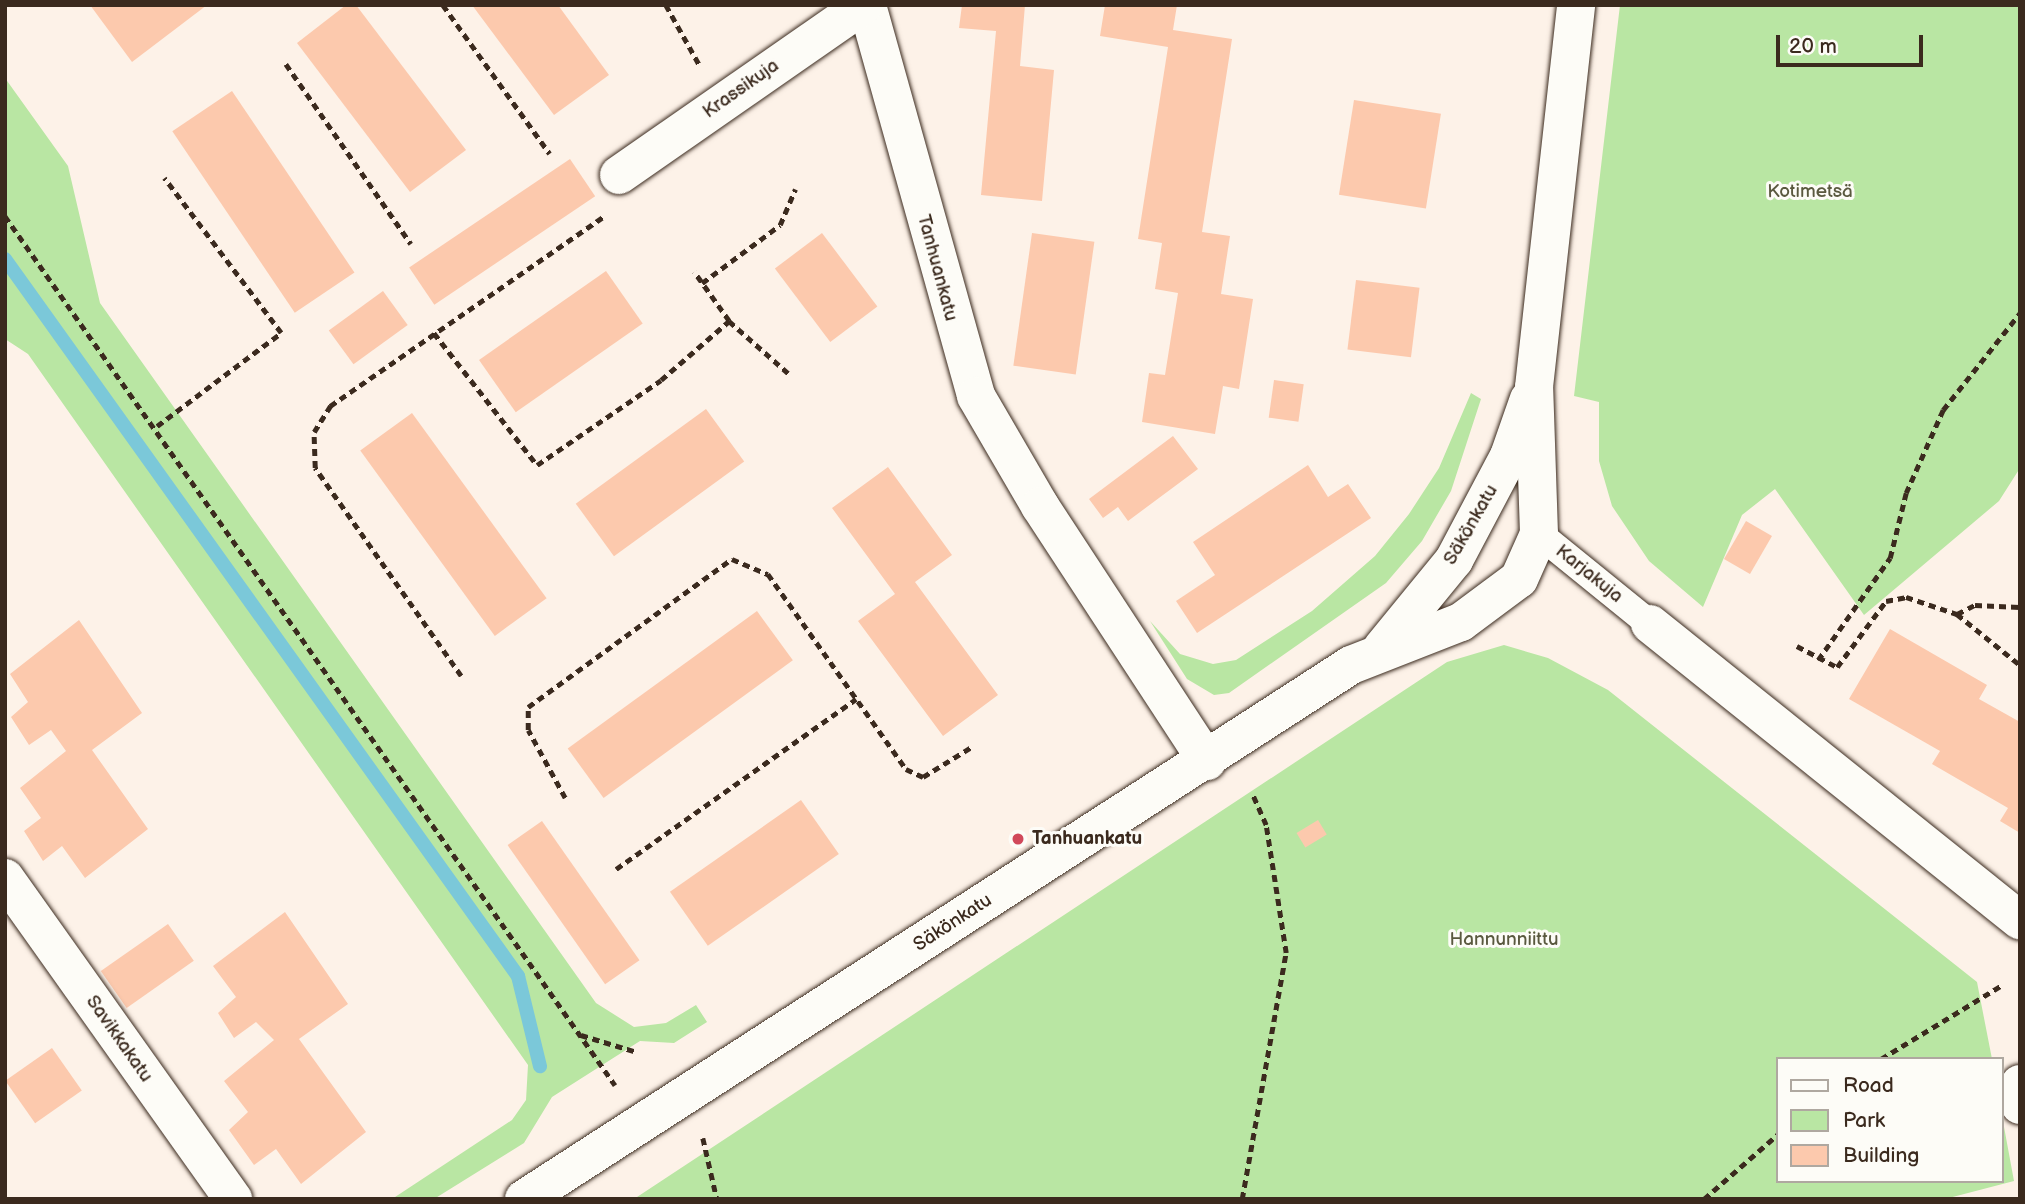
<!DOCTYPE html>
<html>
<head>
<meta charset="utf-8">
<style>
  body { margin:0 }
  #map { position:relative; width:2025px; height:1204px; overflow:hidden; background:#fdf2e8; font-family:"Balsamiq Sans",sans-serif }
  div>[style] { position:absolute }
  .green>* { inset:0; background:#b9e6a3 }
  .stream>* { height:14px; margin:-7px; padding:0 7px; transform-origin:7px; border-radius:7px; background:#7bc8d9 }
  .building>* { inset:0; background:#fcc9ad; transform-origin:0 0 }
  .path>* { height:4.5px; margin-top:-2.25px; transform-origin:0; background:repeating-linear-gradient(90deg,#3b2a1e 0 7px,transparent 0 12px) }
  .roads { filter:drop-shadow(0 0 2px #3b2a1e) drop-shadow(0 0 2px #3b2a1e) }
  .service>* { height:28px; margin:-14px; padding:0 14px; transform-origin:14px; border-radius:14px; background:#fdfcf7 }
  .minor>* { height:38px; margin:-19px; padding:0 19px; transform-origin:19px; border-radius:19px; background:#fdfcf7 }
  .dots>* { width:19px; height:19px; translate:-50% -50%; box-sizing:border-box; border:4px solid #fdfcf7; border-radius:50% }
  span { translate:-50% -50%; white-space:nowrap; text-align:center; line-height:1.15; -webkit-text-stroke:6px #fdfcf7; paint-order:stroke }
  .street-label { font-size:19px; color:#3b2a1e }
  .park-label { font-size:19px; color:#5a593f }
  .poi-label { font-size:19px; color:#3b2a1e; font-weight:700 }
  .left { translate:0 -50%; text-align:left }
  .frame { position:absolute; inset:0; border:7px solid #3b2a1e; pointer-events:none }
  .legend { position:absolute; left:1776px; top:1057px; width:228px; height:126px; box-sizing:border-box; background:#fdfcf7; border:2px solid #afa8a0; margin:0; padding:9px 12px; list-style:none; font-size:21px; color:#3b2a1e }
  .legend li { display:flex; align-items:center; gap:14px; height:35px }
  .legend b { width:35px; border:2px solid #afa8a0 }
  .scale { position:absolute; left:1776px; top:35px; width:147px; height:32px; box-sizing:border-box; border:4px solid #3b2a1e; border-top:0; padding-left:9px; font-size:21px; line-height:24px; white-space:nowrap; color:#3b2a1e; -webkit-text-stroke:5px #fdfcf7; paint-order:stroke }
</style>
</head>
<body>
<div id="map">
  <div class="green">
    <div style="clip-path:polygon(1620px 5px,2020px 5px,2020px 468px,1999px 501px,1864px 615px,1775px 489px,1742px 515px,1703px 607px,1649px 561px,1612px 506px,1599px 461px,1599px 402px,1574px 396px)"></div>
    <div style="clip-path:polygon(5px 78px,68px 166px,100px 303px,596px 1003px,634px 1027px,666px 1023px,696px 1005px,707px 1022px,674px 1043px,640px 1041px,552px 1097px,524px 1143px,434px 1199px,392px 1199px,512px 1120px,526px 1100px,528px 1065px,28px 354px,5px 339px)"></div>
    <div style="clip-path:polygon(1471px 393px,1481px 399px,1451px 491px,1422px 541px,1386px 583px,1229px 693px,1214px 695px,1187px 679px,1150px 621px,1180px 654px,1213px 664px,1236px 660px,1312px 611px,1375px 556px,1409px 514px,1439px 468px)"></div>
    <div style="clip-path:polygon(1504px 645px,1548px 658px,1608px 690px,1977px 982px,1992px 1059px,1778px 1059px,1778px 1181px,2002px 1181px,2002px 1116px,2014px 1181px,1945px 1199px,634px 1199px,1447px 662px)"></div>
  </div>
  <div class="stream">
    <div style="left:5px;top:259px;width:882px;rotate:54.42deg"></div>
    <div style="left:518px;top:976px;width:93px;rotate:76.3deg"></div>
  </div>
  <div class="building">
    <div style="clip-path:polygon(90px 5px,207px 5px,132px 62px)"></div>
    <div style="clip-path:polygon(346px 5px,356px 5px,466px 150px,410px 192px,297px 43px)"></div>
    <div style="clip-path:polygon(472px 5px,558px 5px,609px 75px,554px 115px)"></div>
    <div style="clip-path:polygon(962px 5px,1025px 5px,1020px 66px,1054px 70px,1042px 201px,981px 195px,996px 31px,959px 28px)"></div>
    <div style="clip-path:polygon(1105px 5px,1177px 5px,1173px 30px,1232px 39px,1202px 232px,1230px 236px,1221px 294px,1253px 299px,1239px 389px,1223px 386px,1215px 434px,1142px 422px,1149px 373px,1165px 375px,1178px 293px,1155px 289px,1162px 243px,1138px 239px,1168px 47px,1100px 36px)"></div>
    <div style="left:232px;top:91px;width:219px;height:72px;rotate:56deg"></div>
    <div style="left:1354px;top:100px;width:88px;height:96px;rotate:9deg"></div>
    <div style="left:570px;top:159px;width:45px;height:194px;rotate:56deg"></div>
    <div style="left:822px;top:233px;width:92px;height:59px;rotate:53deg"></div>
    <div style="left:1032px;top:233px;width:63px;height:134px;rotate:8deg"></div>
    <div style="left:606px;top:271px;width:64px;height:155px;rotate:55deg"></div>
    <div style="left:1356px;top:280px;width:64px;height:70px;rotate:7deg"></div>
    <div style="left:383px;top:291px;width:42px;height:67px;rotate:54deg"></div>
    <div style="left:1274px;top:380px;width:30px;height:38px;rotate:8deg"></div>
    <div style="left:706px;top:409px;width:65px;height:161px;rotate:54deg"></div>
    <div style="left:412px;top:413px;width:229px;height:64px;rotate:54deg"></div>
    <div style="clip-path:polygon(1173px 436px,1198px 469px,1128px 521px,1118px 507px,1103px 518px,1089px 499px)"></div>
    <div style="clip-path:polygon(1308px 465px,1328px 497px,1348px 484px,1371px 518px,1197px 633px,1176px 601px,1215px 575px,1193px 542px)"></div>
    <div style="clip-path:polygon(888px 467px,952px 555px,915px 582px,998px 695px,943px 736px,858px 621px,895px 594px,832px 508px)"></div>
    <div style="left:1746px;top:521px;width:30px;height:44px;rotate:30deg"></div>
    <div style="left:757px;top:611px;width:61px;height:234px;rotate:54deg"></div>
    <div style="clip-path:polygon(79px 620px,142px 713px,92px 750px,148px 829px,85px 878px,62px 846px,43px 861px,24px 831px,41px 818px,20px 788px,66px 751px,51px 730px,29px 745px,11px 717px,28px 702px,10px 674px)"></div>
    <div style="clip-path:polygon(1890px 629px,1987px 685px,1979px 699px,2020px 722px,2020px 833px,2000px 821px,2008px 808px,1932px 764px,1940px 751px,1849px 699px)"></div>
    <div style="left:801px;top:800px;width:66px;height:160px;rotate:55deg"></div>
    <div style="left:1318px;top:820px;width:17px;height:25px;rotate:59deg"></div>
    <div style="left:542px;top:821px;width:170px;height:42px;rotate:55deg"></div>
    <div style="clip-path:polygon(285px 912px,348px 1004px,299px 1039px,366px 1132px,301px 1184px,276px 1149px,254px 1165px,229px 1130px,248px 1112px,224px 1081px,274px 1040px,256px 1022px,234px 1038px,218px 1013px,236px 997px,213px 966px)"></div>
    <div style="left:168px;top:924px;width:45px;height:82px;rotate:55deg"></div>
    <div style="left:52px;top:1048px;width:52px;height:57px;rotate:55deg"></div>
  </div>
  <div class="path">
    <div style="left:443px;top:5px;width:183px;rotate:54.3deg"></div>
    <div style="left:666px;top:5px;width:68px;rotate:60.8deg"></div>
    <div style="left:286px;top:64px;width:219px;rotate:55.2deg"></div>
    <div style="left:5px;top:216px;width:1062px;rotate:54.93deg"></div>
    <div style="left:702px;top:283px;width:97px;rotate:-36.6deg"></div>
    <div style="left:780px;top:225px;width:39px;rotate:-67deg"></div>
    <div style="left:729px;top:321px;width:79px;rotate:41.4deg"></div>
    <div style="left:434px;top:333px;width:167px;rotate:52deg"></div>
    <div style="left:537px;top:465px;width:150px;rotate:-34.4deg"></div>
    <div style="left:661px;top:380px;width:90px;rotate:-40.9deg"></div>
    <div style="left:729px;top:321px;width:60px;rotate:-125.5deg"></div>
    <div style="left:157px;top:426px;width:155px;rotate:-36.9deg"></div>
    <div style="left:281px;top:333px;width:194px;rotate:-127deg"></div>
    <div style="left:1957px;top:614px;width:20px;rotate:-27deg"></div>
    <div style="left:1975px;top:605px;width:45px;rotate:2.5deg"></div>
    <div style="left:1797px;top:646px;width:45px;rotate:27.7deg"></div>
    <div style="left:1837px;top:667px;width:82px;rotate:-53.4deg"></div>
    <div style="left:1886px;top:601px;width:20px;rotate:-11deg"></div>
    <div style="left:1906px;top:597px;width:54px;rotate:18.4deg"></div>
    <div style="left:1957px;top:614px;width:81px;rotate:39deg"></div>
    <div style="left:1818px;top:660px;width:125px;rotate:-54.8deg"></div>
    <div style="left:1890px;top:558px;width:67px;rotate:-76.2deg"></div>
    <div style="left:1906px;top:493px;width:91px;rotate:-66deg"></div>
    <div style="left:1943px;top:410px;width:124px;rotate:-51.6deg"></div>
    <div style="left:461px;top:676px;width:254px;rotate:-125.1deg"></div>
    <div style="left:315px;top:468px;width:36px;rotate:-92deg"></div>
    <div style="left:314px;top:432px;width:31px;rotate:-58deg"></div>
    <div style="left:330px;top:406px;width:333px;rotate:-34.7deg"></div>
    <div style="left:565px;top:798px;width:77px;rotate:-118.6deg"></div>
    <div style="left:528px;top:730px;width:23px;rotate:-90deg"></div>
    <div style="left:528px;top:707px;width:252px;rotate:-36deg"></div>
    <div style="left:732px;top:559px;width:39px;rotate:23deg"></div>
    <div style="left:768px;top:574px;width:239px;rotate:54.7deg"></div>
    <div style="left:906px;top:769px;width:19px;rotate:25deg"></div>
    <div style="left:923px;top:777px;width:59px;rotate:-31.8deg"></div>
    <div style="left:616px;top:869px;width:294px;rotate:-35.3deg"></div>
    <div style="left:581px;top:1035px;width:59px;rotate:16.9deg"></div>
    <div style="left:1881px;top:1059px;width:142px;rotate:-31.4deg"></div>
    <div style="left:703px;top:1138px;width:63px;rotate:77.1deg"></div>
    <div style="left:1242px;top:1199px;width:250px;rotate:-79.9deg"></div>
    <div style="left:1286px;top:953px;width:130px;rotate:-98.9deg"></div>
    <div style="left:1266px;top:825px;width:34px;rotate:-114deg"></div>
    <div style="left:1704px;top:1199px;width:98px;rotate:-41.3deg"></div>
  </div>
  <div class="roads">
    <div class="service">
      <div style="left:1539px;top:534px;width:143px;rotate:39deg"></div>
    </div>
    <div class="minor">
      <div style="left:867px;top:5px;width:406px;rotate:74.4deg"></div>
      <div style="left:976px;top:396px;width:127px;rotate:59.8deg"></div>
      <div style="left:1040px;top:506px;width:305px;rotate:56.8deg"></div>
      <div style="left:619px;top:175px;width:298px;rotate:-34.8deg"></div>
      <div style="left:1650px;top:624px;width:474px;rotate:38.7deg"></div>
      <div style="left:1382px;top:648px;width:114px;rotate:-50.7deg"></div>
      <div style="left:1454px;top:560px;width:118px;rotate:-62.1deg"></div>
      <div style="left:1509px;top:456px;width:60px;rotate:-70.7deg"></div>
      <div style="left:5px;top:878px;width:394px;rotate:54.6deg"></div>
      <div style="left:2020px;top:1084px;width:21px;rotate:90deg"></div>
      <div style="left:524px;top:1199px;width:984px;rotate:-32.85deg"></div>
      <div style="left:1351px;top:665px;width:118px;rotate:-21.4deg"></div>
      <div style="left:1461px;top:622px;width:72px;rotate:-36.6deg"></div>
      <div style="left:1519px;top:579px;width:49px;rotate:-66deg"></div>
      <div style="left:1539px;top:534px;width:147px;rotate:-91.9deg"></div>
      <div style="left:1534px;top:387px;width:384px;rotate:-83.7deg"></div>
    </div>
  </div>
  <div class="dots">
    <div style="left:1018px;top:839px;background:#d1495b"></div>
  </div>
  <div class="street-label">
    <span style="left:741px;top:89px;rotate:-35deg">Krassikuja</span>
    <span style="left:937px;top:268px;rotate:75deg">Tanhuankatu</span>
    <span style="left:1471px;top:525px;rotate:-60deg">Säkönkatu</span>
    <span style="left:1589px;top:574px;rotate:39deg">Karjakuja</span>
    <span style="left:953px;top:923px;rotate:-33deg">Säkönkatu</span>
    <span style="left:119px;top:1039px;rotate:55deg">Savikkakatu</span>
  </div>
  <div class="park-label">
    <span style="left:1810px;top:192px">Kotimetsä</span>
    <span style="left:1504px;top:940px">Hannunniittu</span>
  </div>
  <div class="poi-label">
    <span class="left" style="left:1032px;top:839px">Tanhuankatu</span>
  </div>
  <div class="frame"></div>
  <ul class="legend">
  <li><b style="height:9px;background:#fdfcf7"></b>Road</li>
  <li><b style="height:19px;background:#b9e6a3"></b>Park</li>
  <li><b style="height:19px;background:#fcc9ad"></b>Building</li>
  </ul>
  <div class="scale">20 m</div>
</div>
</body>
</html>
